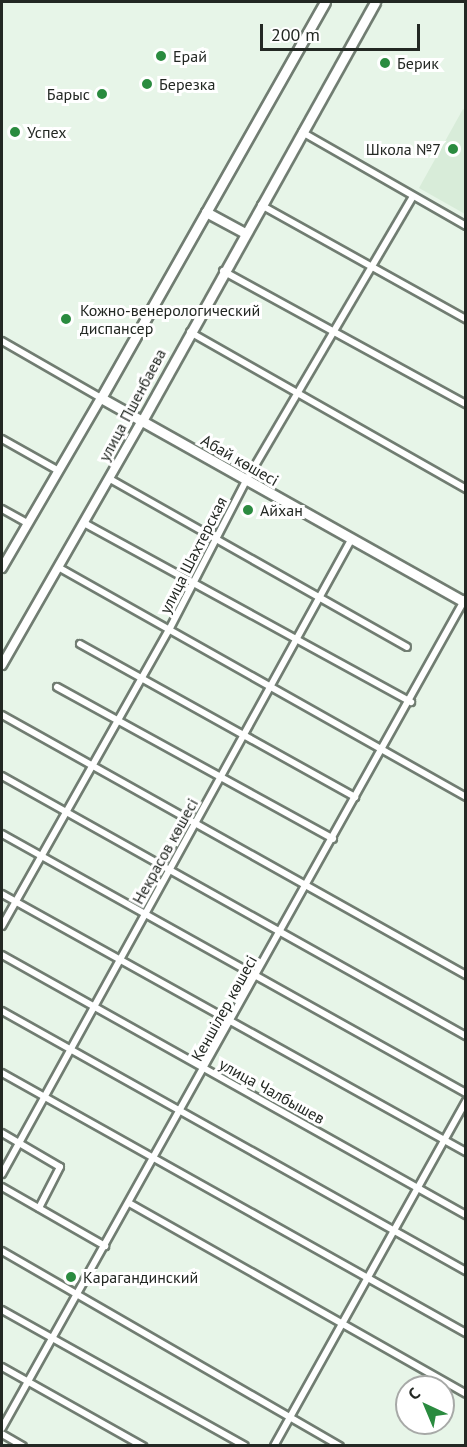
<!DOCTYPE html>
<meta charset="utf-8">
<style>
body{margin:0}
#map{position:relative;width:467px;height:1447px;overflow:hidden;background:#e7f5e8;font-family:"PT Sans",sans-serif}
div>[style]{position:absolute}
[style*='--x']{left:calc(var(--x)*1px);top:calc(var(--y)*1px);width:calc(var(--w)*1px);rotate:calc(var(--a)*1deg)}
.built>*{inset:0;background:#d8ecd9}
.roads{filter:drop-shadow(2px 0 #717d72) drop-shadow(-2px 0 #717d72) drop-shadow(0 2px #717d72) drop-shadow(0 -2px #717d72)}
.minor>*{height:6px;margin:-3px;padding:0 3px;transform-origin:3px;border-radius:3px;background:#fff}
.tertiary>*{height:8px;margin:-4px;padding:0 4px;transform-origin:4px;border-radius:4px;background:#fff}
.secondary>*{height:9px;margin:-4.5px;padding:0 4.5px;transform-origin:4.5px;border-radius:4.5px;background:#fff}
.dots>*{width:16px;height:16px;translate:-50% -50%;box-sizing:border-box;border:3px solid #fff;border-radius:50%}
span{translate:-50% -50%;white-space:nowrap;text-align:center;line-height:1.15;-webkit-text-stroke:6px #fff;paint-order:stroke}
.poi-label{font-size:16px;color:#232823}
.left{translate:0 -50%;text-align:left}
.right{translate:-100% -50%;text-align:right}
.street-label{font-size:16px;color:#232823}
.frame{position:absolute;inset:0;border:3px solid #232823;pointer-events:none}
.north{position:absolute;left:395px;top:1375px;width:60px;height:60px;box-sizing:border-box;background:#fff;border:2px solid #a7a9a7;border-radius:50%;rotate:316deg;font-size:16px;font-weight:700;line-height:24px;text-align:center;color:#232823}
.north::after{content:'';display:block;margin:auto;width:21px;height:27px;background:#2a8b3f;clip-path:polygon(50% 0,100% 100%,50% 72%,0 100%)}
.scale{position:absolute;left:260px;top:24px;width:160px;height:27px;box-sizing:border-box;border:3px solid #232823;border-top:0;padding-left:8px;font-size:18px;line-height:21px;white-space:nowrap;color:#232823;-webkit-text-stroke:4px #fff;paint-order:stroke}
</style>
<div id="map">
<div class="built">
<i style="clip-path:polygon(463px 109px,466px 111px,465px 214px,419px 188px)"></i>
</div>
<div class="roads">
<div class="minor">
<i style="--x:302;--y:132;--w:189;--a:29.8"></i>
<i style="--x:261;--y:205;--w:235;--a:29.1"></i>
<i style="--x:223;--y:271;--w:277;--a:28.7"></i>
<i style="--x:190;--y:332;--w:318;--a:29.6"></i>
<i style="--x:2;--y:341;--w:114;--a:29.9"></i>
<i style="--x:2;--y:439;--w:63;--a:29.4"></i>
<i style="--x:110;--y:479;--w:341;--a:29.5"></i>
<i style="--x:2;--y:509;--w:29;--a:29"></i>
<i style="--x:84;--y:523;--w:373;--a:28.7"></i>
<i style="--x:58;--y:567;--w:468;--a:29.4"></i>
<i style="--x:80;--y:644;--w:315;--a:29.1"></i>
<i style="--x:57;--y:687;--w:315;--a:28.8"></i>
<i style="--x:2;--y:715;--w:532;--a:29.26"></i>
<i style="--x:2;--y:776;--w:532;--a:29.26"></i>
<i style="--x:2;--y:834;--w:531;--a:29.17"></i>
<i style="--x:2;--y:894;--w:531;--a:29.08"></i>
<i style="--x:2;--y:926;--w:340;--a:-60.6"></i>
<i style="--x:169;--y:630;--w:168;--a:-62.7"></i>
<i style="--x:246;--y:481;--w:328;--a:-59.6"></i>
<i style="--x:2;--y:955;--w:532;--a:29.26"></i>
<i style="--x:2;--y:1011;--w:532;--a:29.26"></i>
<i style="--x:2;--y:1073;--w:532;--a:29.26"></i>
<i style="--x:2;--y:1133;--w:67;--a:30.4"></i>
<i style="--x:60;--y:1167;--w:46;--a:117.1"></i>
<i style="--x:2;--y:1174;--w:724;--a:-61.17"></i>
<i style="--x:2;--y:1187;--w:119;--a:29.8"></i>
<i style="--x:129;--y:1203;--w:387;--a:29.5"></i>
<i style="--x:2;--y:1251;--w:390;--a:30"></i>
<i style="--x:2;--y:1310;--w:278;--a:29.2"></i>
<i style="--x:2;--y:1367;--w:162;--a:29.3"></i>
<i style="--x:2;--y:1428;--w:950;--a:-60.82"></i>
<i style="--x:2;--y:1434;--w:24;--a:30"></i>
<i style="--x:274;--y:1446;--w:395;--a:-60.9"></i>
</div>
<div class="tertiary">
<i style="--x:2;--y:568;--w:197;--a:-59.8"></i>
<i style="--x:2;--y:665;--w:281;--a:-60.2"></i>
</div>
<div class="secondary">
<i style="--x:325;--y:2;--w:455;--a:119.5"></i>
<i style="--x:101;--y:398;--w:419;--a:29.3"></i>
<i style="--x:206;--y:212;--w:44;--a:28.3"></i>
<i style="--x:142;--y:421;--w:479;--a:-60.9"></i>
</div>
</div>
<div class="dots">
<i style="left:161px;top:56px;background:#2a8b3f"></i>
<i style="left:385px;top:63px;background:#2a8b3f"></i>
<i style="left:147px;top:84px;background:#2a8b3f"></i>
<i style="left:102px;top:94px;background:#2a8b3f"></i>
<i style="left:15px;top:132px;background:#2a8b3f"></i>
<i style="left:453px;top:149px;background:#2a8b3f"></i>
<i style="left:66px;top:319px;background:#2a8b3f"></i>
<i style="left:248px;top:510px;background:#2a8b3f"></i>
<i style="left:71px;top:1277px;background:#2a8b3f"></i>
</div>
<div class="poi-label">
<span class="left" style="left:173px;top:56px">Ерай</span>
<span class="left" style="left:397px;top:63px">Берик</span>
<span class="left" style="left:159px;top:84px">Березка</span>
<span class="right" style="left:90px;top:94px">Барыс</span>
<span class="left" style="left:27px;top:132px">Успех</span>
<span class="right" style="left:441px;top:149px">Школа №7</span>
<span class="left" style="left:80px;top:319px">Кожно-венерологический<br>диспансер</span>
<span class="left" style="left:260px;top:510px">Айхан</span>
<span class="left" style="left:83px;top:1277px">Карагандинский</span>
</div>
<div class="street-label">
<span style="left:132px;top:405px;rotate:-62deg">улица Пшенбаева</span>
<span style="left:240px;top:460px;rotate:30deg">Абай көшесі</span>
<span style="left:193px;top:555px;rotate:-63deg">улица Шахтерская</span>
<span style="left:165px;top:851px;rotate:-61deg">Некрасов көшесі</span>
<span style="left:224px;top:1008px;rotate:-61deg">Кеншілер көшесі</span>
<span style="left:272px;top:1091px;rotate:29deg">улица Чалбышев</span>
</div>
<div class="frame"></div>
<div class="north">С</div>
<div class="scale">200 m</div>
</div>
